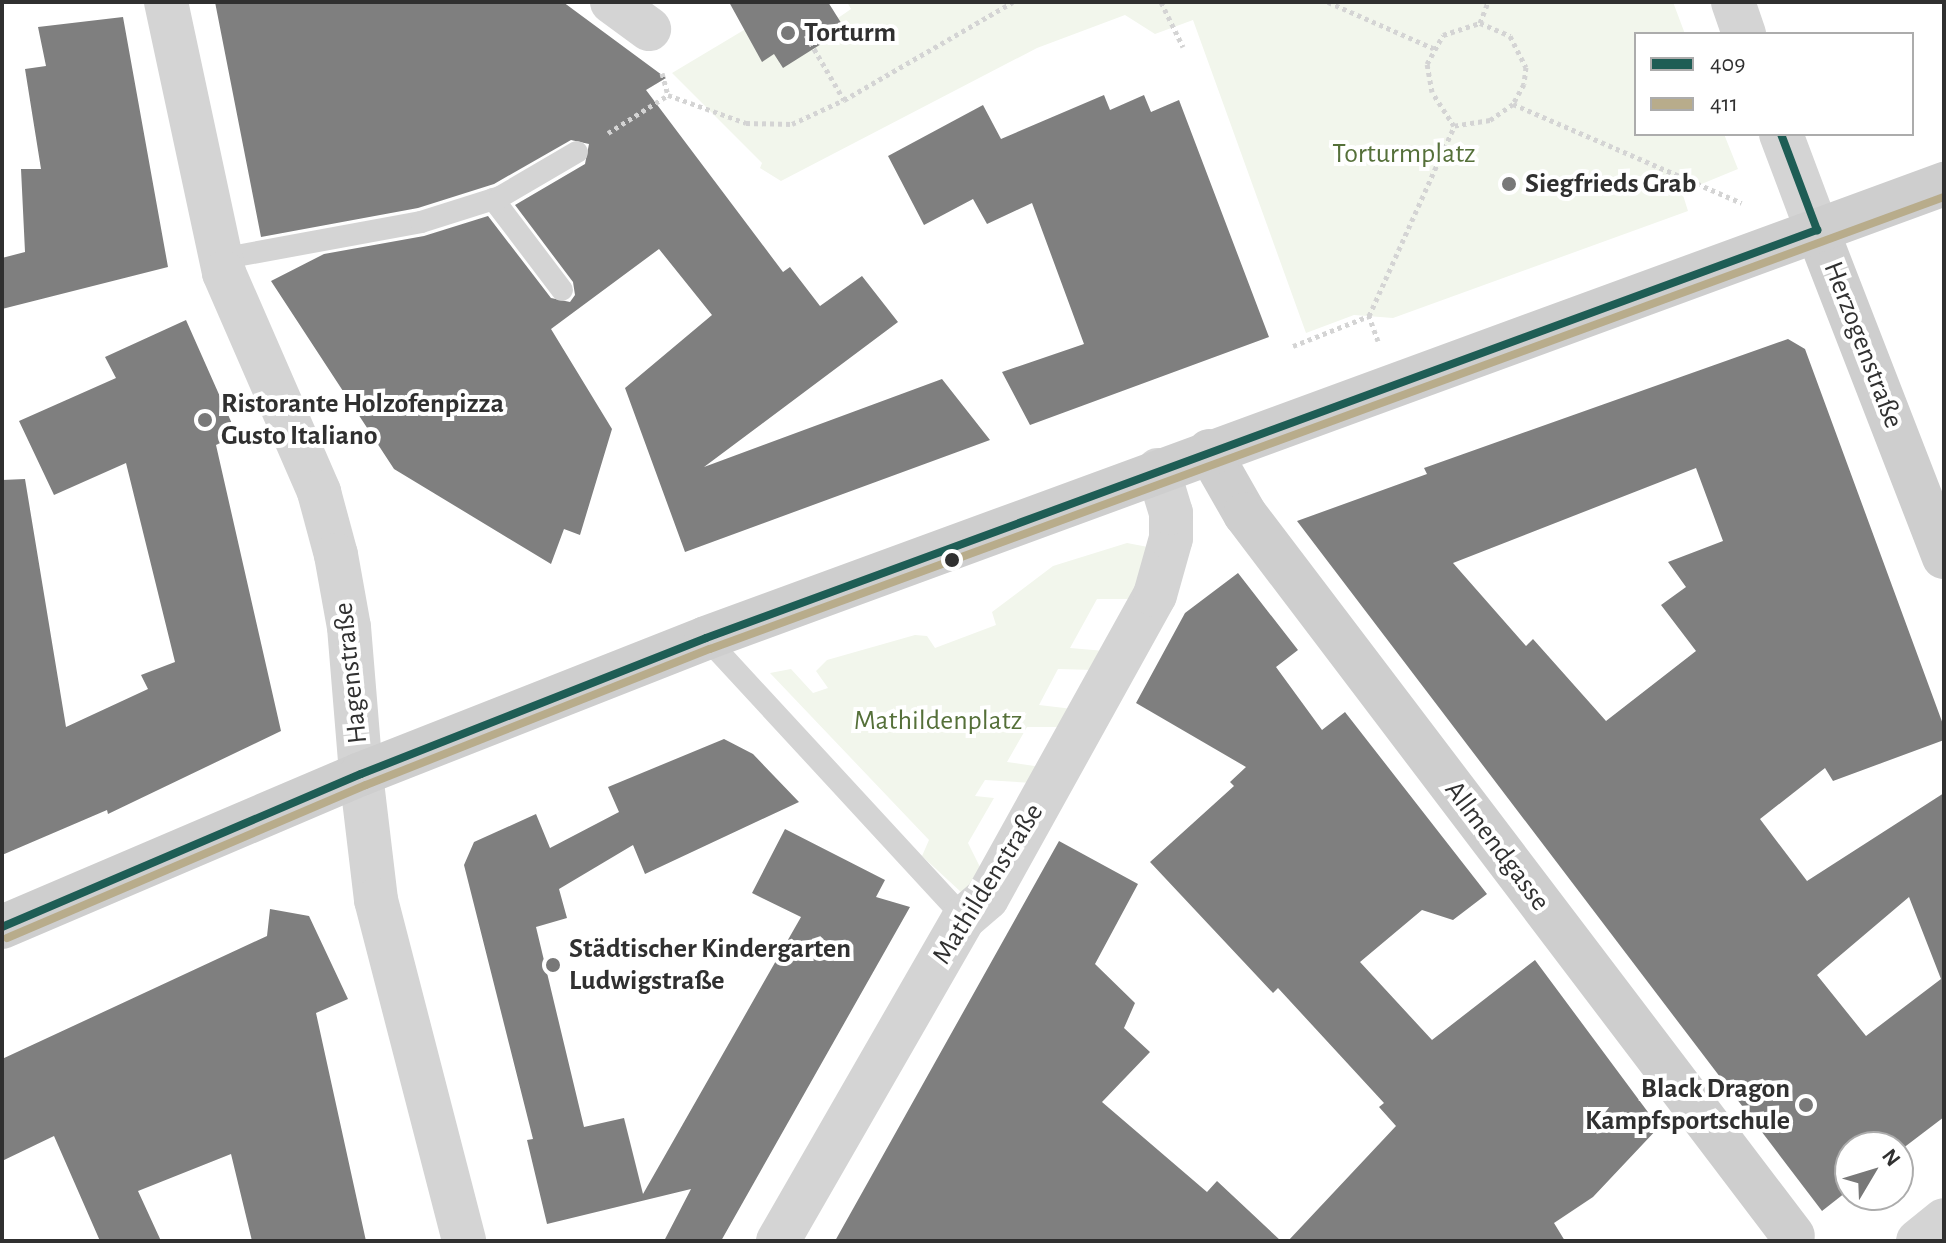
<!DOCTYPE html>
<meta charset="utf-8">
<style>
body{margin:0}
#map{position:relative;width:1946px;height:1243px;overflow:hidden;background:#fff;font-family:"Alegreya Sans",sans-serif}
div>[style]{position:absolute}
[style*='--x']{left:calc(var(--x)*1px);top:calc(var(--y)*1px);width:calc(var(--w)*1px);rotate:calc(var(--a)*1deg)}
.green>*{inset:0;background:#f2f6ec}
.building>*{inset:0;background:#7f7f7f}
.path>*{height:5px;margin-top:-2.5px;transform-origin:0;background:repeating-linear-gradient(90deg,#d4d4d4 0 4px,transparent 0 8px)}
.service>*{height:22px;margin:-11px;padding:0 11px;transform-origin:11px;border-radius:11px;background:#d4d4d4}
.minor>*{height:44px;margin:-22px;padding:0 22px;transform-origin:22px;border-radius:22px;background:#d4d4d4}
.tertiary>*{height:44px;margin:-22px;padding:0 22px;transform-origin:22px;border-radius:22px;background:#d4d4d4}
.secondary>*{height:44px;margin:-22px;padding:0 22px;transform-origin:22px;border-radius:22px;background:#cecece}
.bus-1>*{height:8px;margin:-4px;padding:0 4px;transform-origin:4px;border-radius:4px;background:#1e5d55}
.bus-2>*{height:8px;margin:-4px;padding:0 4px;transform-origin:4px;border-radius:4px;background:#b8ac8b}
.dots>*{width:22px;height:22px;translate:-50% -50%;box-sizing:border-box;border:4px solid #fff;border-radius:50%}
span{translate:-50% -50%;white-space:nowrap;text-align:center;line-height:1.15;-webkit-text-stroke:8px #fff;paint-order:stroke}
.poi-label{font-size:28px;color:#303030;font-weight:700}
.left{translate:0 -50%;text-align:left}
.right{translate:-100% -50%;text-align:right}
.park-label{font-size:28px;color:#557039}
.street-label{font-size:28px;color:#303030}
.frame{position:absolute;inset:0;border:4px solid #303030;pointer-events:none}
.legend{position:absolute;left:1634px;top:32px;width:280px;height:104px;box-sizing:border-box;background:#fff;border:2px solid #acacac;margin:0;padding:10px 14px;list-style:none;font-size:24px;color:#303030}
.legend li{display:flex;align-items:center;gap:16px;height:40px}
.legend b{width:40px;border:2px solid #acacac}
.north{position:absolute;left:1834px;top:1131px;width:80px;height:80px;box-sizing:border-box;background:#fff;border:2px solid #acacac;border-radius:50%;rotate:52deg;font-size:22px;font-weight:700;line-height:32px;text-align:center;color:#303030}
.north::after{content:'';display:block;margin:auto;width:28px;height:36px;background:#787878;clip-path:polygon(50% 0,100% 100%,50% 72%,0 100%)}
</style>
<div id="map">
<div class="green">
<i style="clip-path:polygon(847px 2px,1673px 2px,1685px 34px,1636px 34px,1636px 134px,1724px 134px,1738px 169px,1682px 192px,1688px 211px,1393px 318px,1354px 315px,1306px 333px,1193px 20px,1155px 34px,1125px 15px,1037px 48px,781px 181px,760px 168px,762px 163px,672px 73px,759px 21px,774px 54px,827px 22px,836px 36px,845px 30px,838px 18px,851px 9px)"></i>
<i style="clip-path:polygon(1127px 543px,1148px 547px,1134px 599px,1097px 599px,1070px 648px,1105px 651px,1095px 670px,1058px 669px,1039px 705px,1073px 709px,1063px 727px,1027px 727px,1007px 762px,1041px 767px,1033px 783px,985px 780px,975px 796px,994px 798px,968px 843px,983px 873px,962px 893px,922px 856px,929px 840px,770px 673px,791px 669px,813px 693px,828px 688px,816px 671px,827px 660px,915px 635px,927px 636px,935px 648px,996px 625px,992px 612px,1053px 566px)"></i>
</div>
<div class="building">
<i style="clip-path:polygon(215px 2px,563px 2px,666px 78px,646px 90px,783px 272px,790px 267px,820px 306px,862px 276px,898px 322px,704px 467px,942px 379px,990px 440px,685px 552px,625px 388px,712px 315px,659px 249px,551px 329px,612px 429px,580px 535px,564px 529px,551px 564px,394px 469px,271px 281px,324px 254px,424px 236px,488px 216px,551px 298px,570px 302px,575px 295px,573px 282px,515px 205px,585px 164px,589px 144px,571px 140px,494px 184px,418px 208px,261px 237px)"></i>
<i style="clip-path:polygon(729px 2px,828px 2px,845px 29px,783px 68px,774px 54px,762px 62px)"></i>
<i style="clip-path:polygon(123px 17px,168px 267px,2px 309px,2px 258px,25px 252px,21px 169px,41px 169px,25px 69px,46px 66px,38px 27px)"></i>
<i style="clip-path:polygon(1104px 95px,1110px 110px,1144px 95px,1151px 112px,1179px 100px,1269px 337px,1030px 425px,1002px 372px,1084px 344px,1032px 203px,987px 224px,973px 199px,924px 225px,888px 156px,983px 105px,1001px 139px)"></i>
<i style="clip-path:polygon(186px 320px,237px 435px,216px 445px,281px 731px,108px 814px,107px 810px,2px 855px,2px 480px,25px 479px,66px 727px,148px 689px,141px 675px,175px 662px,126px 463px,54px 495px,19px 421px,116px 378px,105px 357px)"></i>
<i style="clip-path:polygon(evenodd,1788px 339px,1805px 349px,1944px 727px,1944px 740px,1833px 781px,1825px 768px,1760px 819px,1807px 881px,1944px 793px,1944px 1117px,1898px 1152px,1898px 1147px,1850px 1147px,1850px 1189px,1822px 1211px,1297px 521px,1427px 474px,1424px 468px,1788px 339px,1696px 468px,1723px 541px,1668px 562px,1686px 587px,1661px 605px,1696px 651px,1606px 721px,1533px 639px,1526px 646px,1453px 563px,1696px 468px,1788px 339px,1909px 897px,1941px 979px,1866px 1036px,1817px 975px,1909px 897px)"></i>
<i style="clip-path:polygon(1238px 573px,1298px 650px,1276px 667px,1322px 730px,1345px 712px,1487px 894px,1453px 920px,1422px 910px,1360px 962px,1432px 1040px,1535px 960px,1659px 1127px,1593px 1197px,1554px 1223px,1565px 1241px,1288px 1241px,1396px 1126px,1379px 1107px,1384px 1103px,1278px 988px,1273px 993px,1150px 862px,1234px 786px,1230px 782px,1246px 767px,1136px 703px,1185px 613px)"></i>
<i style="clip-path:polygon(724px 739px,753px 754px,799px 802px,645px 874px,633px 845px,559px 889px,567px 918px,536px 927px,584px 1127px,624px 1118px,643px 1194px,801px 917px,752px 893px,785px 829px,885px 880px,876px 897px,910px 907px,721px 1241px,664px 1241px,691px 1189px,547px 1224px,527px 1140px,533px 1139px,464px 865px,474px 842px,536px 814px,550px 848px,619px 812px,608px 787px)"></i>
<i style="clip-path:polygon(1059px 841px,1138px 884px,1095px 964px,1135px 1003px,1124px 1028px,1150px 1052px,1102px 1102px,1207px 1192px,1217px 1181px,1281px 1241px,835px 1241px)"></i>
<i style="clip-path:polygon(270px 909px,309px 916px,348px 999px,316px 1013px,366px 1241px,252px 1241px,231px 1154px,138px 1191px,161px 1241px,100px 1241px,54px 1136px,2px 1161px,2px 1059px,267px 936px)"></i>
</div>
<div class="path">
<i style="--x:1161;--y:2;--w:50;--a:63.9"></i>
<i style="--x:1328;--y:2;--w:115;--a:23.7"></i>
<i style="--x:1480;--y:23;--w:33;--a:23"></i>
<i style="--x:1510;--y:36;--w:35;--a:63"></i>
<i style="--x:1526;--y:67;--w:17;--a:97"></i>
<i style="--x:1524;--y:84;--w:23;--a:119"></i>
<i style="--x:1513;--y:104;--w:28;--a:145"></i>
<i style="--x:1490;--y:120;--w:36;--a:171"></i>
<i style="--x:1454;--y:126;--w:40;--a:-122.9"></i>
<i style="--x:1432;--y:92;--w:28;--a:-100"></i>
<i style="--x:1427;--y:64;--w:33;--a:-61"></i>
<i style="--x:1443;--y:35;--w:39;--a:-18"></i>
<i style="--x:1480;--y:23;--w:22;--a:-69"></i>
<i style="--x:806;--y:35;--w:75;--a:59.7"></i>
<i style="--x:662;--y:73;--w:23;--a:75"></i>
<i style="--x:668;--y:95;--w:83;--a:19.7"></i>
<i style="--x:746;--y:123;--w:46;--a:1.2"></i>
<i style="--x:792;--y:124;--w:57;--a:-24.8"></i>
<i style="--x:844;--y:100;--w:195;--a:-30.1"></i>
<i style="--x:1513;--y:104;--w:249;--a:23.4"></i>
<i style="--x:608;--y:133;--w:71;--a:-32.3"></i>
<i style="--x:1378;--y:341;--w:27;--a:-110"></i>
<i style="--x:1369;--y:316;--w:207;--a:-65.8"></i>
<i style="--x:1293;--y:346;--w:82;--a:-21.5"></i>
</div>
<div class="service">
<i style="--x:493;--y:199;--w:114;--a:52.8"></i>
<i style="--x:220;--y:259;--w:204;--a:-10.4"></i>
<i style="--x:421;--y:222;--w:83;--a:-17.6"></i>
<i style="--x:500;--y:197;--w:89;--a:-30.3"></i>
<i style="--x:706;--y:638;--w:381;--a:47.3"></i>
</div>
<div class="minor">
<i style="--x:612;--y:2;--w:46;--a:36.1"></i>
<i style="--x:361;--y:774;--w:127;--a:83.2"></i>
<i style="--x:376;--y:900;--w:352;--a:75.5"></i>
<i style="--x:778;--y:1241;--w:373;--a:-60.1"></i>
<i style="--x:964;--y:918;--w:30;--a:-41"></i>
<i style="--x:987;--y:898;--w:346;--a:-61"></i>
<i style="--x:1155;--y:595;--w:59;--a:-74.3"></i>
<i style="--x:1171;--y:538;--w:25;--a:-90"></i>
<i style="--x:1171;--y:513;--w:45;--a:-106.8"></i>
<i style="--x:1918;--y:1241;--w:33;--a:-39"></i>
</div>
<div class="tertiary">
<i style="--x:166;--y:2;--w:277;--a:77.9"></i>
<i style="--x:224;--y:273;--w:239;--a:66.5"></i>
<i style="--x:319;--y:492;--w:65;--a:74.9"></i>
<i style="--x:336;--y:555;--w:73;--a:79.8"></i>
<i style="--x:349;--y:627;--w:147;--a:85.3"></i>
<i style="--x:1733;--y:2;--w:34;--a:71"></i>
<i style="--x:1781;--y:134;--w:103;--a:69.4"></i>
</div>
<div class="secondary">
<i style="--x:1817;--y:230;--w:351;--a:68.8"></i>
<i style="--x:1209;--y:451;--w:73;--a:60.3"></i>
<i style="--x:1245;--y:514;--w:906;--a:52.8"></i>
<i style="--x:2;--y:927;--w:390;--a:-23.1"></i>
<i style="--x:361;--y:774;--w:371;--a:-21.5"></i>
<i style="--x:706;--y:638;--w:1319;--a:-20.14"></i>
</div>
<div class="bus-1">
<i style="--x:1781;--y:134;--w:103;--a:69.4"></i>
<i style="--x:2;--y:927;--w:390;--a:-23.1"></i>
<i style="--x:361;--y:774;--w:371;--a:-21.5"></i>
<i style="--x:706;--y:638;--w:1184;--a:-20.17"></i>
</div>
<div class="bus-2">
<i style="--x:7;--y:938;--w:390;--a:-23.1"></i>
<i style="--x:366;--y:785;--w:370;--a:-21.6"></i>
<i style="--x:710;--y:649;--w:1314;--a:-20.12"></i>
</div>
<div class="dots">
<i style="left:788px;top:33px;background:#787878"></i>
<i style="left:1509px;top:184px;background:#787878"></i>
<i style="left:205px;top:420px;background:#787878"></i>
<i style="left:952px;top:560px;background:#303030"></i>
<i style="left:553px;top:965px;background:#787878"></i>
<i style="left:1806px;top:1105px;background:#787878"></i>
</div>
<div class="poi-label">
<span class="left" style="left:804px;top:33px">Torturm</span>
<span class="left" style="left:1525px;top:184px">Siegfrieds Grab</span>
<span class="left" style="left:221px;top:420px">Ristorante Holzofenpizza<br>Gusto Italiano</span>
<span class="left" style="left:569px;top:965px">Städtischer Kindergarten<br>Ludwigstraße</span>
<span class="right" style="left:1790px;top:1105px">Black Dragon<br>Kampfsportschule</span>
</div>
<div class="park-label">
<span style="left:1404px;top:154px">Torturmplatz</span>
<span style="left:938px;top:721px">Mathildenplatz</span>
</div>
<div class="street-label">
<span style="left:1863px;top:345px;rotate:69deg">Herzogenstraße</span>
<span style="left:351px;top:673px;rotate:-96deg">Hagenstraße</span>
<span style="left:1497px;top:846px;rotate:53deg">Allmendgasse</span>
<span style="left:988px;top:884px;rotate:-58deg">Mathildenstraße</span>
</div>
<div class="frame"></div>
<ul class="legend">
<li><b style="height:10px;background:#1e5d55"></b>409</li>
<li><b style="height:10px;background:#b8ac8b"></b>411</li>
</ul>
<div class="north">N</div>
</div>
